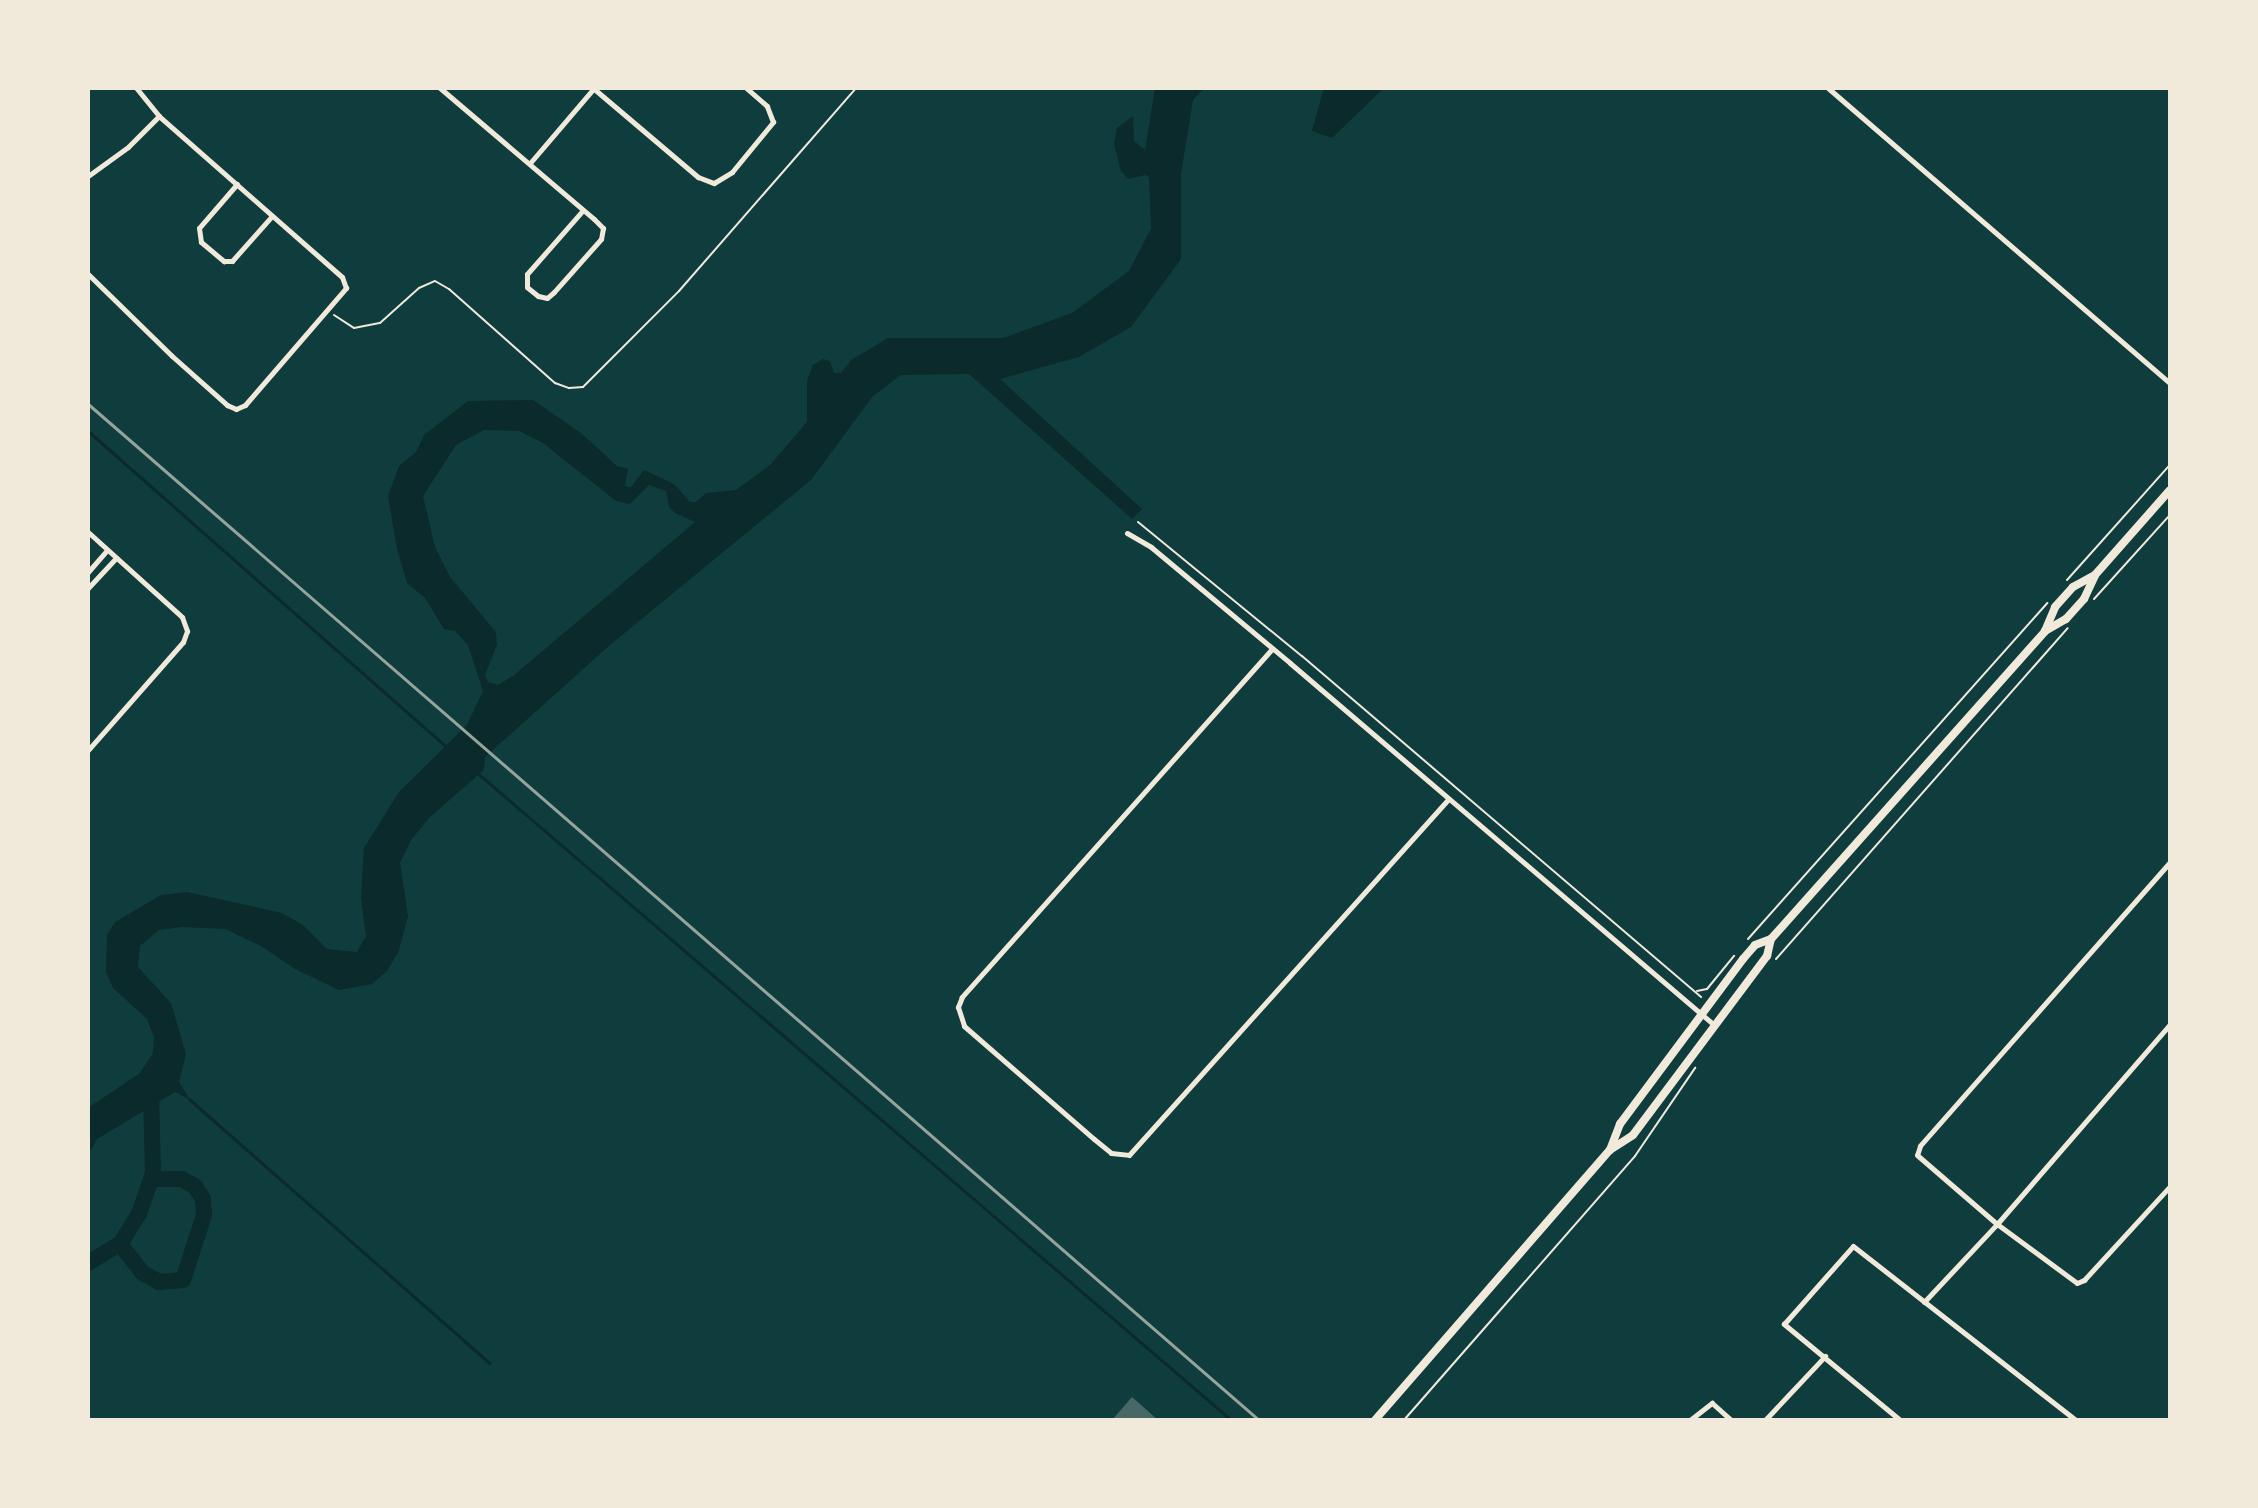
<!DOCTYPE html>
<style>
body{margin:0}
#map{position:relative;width:2258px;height:1508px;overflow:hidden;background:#0f3d3e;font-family:Overpass,sans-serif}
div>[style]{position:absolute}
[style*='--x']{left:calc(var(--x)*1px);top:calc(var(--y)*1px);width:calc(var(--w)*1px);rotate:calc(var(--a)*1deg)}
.water>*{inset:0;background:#0a2a2b}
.stream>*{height:3px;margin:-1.5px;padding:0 1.5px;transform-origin:1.5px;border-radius:1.5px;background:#0a2a2b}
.river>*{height:16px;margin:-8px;padding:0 8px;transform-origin:8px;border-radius:8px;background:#0a2a2b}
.building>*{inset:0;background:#486865}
.path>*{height:2px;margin:-1px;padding:0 1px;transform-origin:1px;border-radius:1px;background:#f1e9da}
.minor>*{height:5px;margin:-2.5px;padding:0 2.5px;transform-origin:2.5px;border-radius:2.5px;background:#f1e9da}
.secondary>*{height:8px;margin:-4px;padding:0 4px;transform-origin:4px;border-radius:4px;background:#f1e9da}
.rail>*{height:3px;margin:-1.5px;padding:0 1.5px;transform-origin:1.5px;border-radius:1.5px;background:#97a49c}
span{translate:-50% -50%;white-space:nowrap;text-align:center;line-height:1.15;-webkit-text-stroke:7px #f1e9da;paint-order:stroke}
.frame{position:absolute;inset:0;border:90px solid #f1e9da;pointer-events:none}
</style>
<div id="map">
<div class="water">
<i style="clip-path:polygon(evenodd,1155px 88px,1204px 88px,1193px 100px,1181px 174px,1181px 259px,1131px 327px,1079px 357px,1000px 379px,1142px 509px,1132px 519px,969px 374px,901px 375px,873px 396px,811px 480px,610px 645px,485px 757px,484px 770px,430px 817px,411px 840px,400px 863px,408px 916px,399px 950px,388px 970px,372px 984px,339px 990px,295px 969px,261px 946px,225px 929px,182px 927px,159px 930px,140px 946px,138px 967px,171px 1003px,186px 1054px,179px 1082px,190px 1100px,175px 1092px,97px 1139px,88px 1156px,88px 1108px,140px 1073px,153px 1053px,154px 1037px,147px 1019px,113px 988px,106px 972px,107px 935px,115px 922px,161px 895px,187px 892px,282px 913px,303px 925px,327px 949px,357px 952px,366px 936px,361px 898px,364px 848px,399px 792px,467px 725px,483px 691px,468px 645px,455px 631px,444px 629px,425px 598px,407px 583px,397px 549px,388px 496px,399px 466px,416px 452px,424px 435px,468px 401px,533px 400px,581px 433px,617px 466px,628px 469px,625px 486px,631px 487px,644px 470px,674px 484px,690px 502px,696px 502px,706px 493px,736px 490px,770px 465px,807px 422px,807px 381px,813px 365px,823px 359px,830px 361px,834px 373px,841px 373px,851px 360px,888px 338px,1003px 338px,1072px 313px,1129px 271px,1151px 229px,1149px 177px,1145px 175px,1128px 179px,1121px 171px,1114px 144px,1117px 128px,1133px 116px,1134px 141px,1145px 150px,1155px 88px,484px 430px,519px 431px,543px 443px,616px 501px,630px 504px,649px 485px,666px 491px,669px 507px,675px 513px,695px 522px,513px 676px,498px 685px,488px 682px,485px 675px,497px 645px,496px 632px,450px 577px,435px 547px,423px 496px,456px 445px,484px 430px)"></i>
<i style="clip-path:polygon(1324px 88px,1384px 88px,1332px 138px,1312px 131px)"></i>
</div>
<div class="stream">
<i style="--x:88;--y:431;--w:480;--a:41.4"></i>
<i style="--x:475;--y:771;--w:996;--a:40.64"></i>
<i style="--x:189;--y:1099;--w:400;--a:41.3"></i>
</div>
<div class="river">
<i style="--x:120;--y:1244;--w:37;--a:52"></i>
<i style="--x:143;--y:1273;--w:18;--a:29"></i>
<i style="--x:159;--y:1282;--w:24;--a:-5"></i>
<i style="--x:183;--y:1280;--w:68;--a:-72.1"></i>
<i style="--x:204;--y:1215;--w:16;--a:-94"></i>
<i style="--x:203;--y:1199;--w:15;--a:-122"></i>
<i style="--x:195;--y:1186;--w:16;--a:-153"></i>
<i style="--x:181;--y:1179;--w:30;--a:180"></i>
<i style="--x:88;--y:1263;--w:37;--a:-31"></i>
<i style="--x:120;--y:1244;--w:36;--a:-58"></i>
<i style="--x:139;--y:1214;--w:43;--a:-71.1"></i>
<i style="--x:153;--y:1173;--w:81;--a:-91.4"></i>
</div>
<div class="building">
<i style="clip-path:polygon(1132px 1397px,1158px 1420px,1112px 1420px)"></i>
</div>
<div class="path">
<i style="--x:334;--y:315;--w:24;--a:33"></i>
<i style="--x:354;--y:328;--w:26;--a:-11"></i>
<i style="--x:380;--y:323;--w:52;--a:-41.9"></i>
<i style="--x:419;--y:288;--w:17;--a:-24"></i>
<i style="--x:435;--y:281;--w:16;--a:30"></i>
<i style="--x:449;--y:289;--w:142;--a:41.6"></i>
<i style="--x:555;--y:383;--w:15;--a:20"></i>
<i style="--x:569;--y:388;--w:14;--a:-4"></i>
<i style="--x:583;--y:387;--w:136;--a:-45"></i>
<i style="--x:679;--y:291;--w:269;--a:-48.9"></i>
<i style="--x:1138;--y:522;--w:212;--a:39.3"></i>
<i style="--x:1302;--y:656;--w:525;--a:40.52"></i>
<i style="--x:2067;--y:580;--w:154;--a:-48.2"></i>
<i style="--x:2094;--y:599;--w:113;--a:-47.9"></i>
<i style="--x:1748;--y:939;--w:450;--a:-48.3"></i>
<i style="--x:1776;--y:959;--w:441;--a:-48.6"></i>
<i style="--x:1697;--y:991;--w:10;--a:-11"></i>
<i style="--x:1707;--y:989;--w:43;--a:-50.7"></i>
<i style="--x:1404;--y:1420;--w:351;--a:-48.8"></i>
<i style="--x:1635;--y:1156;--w:107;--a:-55.7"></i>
</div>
<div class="minor">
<i style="--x:440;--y:88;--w:202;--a:40.4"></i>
<i style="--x:594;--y:219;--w:13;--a:45"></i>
<i style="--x:603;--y:228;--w:11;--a:100"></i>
<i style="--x:601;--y:239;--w:71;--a:131.6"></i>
<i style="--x:554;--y:292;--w:9;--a:139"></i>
<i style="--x:547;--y:298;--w:9;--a:-167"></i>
<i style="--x:538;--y:296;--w:14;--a:-141"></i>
<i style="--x:527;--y:287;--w:13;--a:-90"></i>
<i style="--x:527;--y:274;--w:85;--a:-48.8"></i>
<i style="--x:593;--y:88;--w:138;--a:40.3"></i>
<i style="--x:698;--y:177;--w:17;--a:21"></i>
<i style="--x:714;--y:183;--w:21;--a:-31"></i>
<i style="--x:732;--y:172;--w:65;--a:-50.6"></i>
<i style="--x:773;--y:122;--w:17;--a:-111"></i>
<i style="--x:767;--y:106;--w:28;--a:-139"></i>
<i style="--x:1828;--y:88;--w:452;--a:40.8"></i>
<i style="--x:530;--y:163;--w:99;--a:-49.5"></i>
<i style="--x:88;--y:176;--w:49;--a:-35.9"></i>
<i style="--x:128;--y:147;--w:44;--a:-45"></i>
<i style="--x:237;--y:184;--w:58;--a:130.8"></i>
<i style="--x:199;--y:228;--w:14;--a:82"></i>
<i style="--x:201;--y:242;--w:30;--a:40"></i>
<i style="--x:224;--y:261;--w:8;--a:0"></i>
<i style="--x:232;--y:261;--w:60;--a:-48.4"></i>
<i style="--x:88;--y:274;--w:117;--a:44.3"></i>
<i style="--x:172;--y:356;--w:74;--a:41.7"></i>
<i style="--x:227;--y:405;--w:10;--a:24"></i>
<i style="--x:236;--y:409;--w:10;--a:-24"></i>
<i style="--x:245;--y:405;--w:155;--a:-49.2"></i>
<i style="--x:346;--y:288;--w:12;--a:-110"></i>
<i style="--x:342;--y:277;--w:244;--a:-138.7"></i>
<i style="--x:159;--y:116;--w:36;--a:-129"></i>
<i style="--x:88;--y:532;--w:127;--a:42.1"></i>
<i style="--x:182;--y:617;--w:15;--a:70"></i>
<i style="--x:187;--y:631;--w:12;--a:110"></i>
<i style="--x:183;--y:642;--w:144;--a:131.3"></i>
<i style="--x:1127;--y:533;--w:28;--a:30"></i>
<i style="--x:1151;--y:547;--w:181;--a:39.8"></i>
<i style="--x:1290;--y:663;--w:556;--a:40.48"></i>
<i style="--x:88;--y:572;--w:29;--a:-49"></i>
<i style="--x:88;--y:588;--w:41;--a:-47"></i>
<i style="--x:1271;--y:650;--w:465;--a:131.7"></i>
<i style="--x:962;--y:997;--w:11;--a:112"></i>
<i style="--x:958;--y:1007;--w:20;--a:72"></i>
<i style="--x:964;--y:1026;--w:172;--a:41"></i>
<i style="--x:1094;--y:1139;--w:22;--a:39"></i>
<i style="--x:1111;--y:1153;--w:18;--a:6"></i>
<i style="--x:1129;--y:1155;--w:477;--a:-48.1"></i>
<i style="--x:2170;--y:862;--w:378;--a:131.4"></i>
<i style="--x:1920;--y:1146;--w:9;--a:108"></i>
<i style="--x:1917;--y:1155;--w:106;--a:40.8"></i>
<i style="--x:1997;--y:1224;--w:99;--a:36.4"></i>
<i style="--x:2077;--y:1283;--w:8;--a:-23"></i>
<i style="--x:2084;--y:1280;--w:127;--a:-47.5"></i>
<i style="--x:1924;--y:1302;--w:107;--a:-46.9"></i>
<i style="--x:1997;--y:1224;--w:264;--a:-49.1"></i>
<i style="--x:1690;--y:1420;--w:28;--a:-38"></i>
<i style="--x:1712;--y:1403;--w:25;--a:42"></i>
<i style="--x:1765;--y:1420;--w:88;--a:-46.8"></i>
<i style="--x:1900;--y:1420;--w:151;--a:-140.4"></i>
<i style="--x:1784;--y:1324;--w:104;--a:-48.5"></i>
<i style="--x:1853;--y:1246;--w:283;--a:38"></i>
</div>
<div class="secondary">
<i style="--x:2045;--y:631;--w:24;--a:-30"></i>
<i style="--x:2066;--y:619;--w:27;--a:-48"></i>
<i style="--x:2084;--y:599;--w:26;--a:-65"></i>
<i style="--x:2095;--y:575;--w:113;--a:-48.6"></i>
<i style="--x:1610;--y:1150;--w:28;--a:-69"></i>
<i style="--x:1620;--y:1124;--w:206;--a:-53.3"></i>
<i style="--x:1743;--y:959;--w:18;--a:-49"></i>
<i style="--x:1755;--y:945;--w:17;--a:-21"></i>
<i style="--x:1771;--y:939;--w:412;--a:-48.3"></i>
<i style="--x:2045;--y:631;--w:26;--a:-67"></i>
<i style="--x:2055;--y:607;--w:27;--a:-48"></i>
<i style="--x:2073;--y:587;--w:25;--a:-29"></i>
<i style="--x:1375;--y:1420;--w:358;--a:-49"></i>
<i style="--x:1610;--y:1150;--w:27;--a:-33"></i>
<i style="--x:1633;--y:1135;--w:224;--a:-53.2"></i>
<i style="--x:1767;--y:956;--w:17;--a:-77"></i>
</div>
<div class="rail">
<i style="--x:88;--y:404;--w:1550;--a:40.95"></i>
</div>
<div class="frame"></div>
</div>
